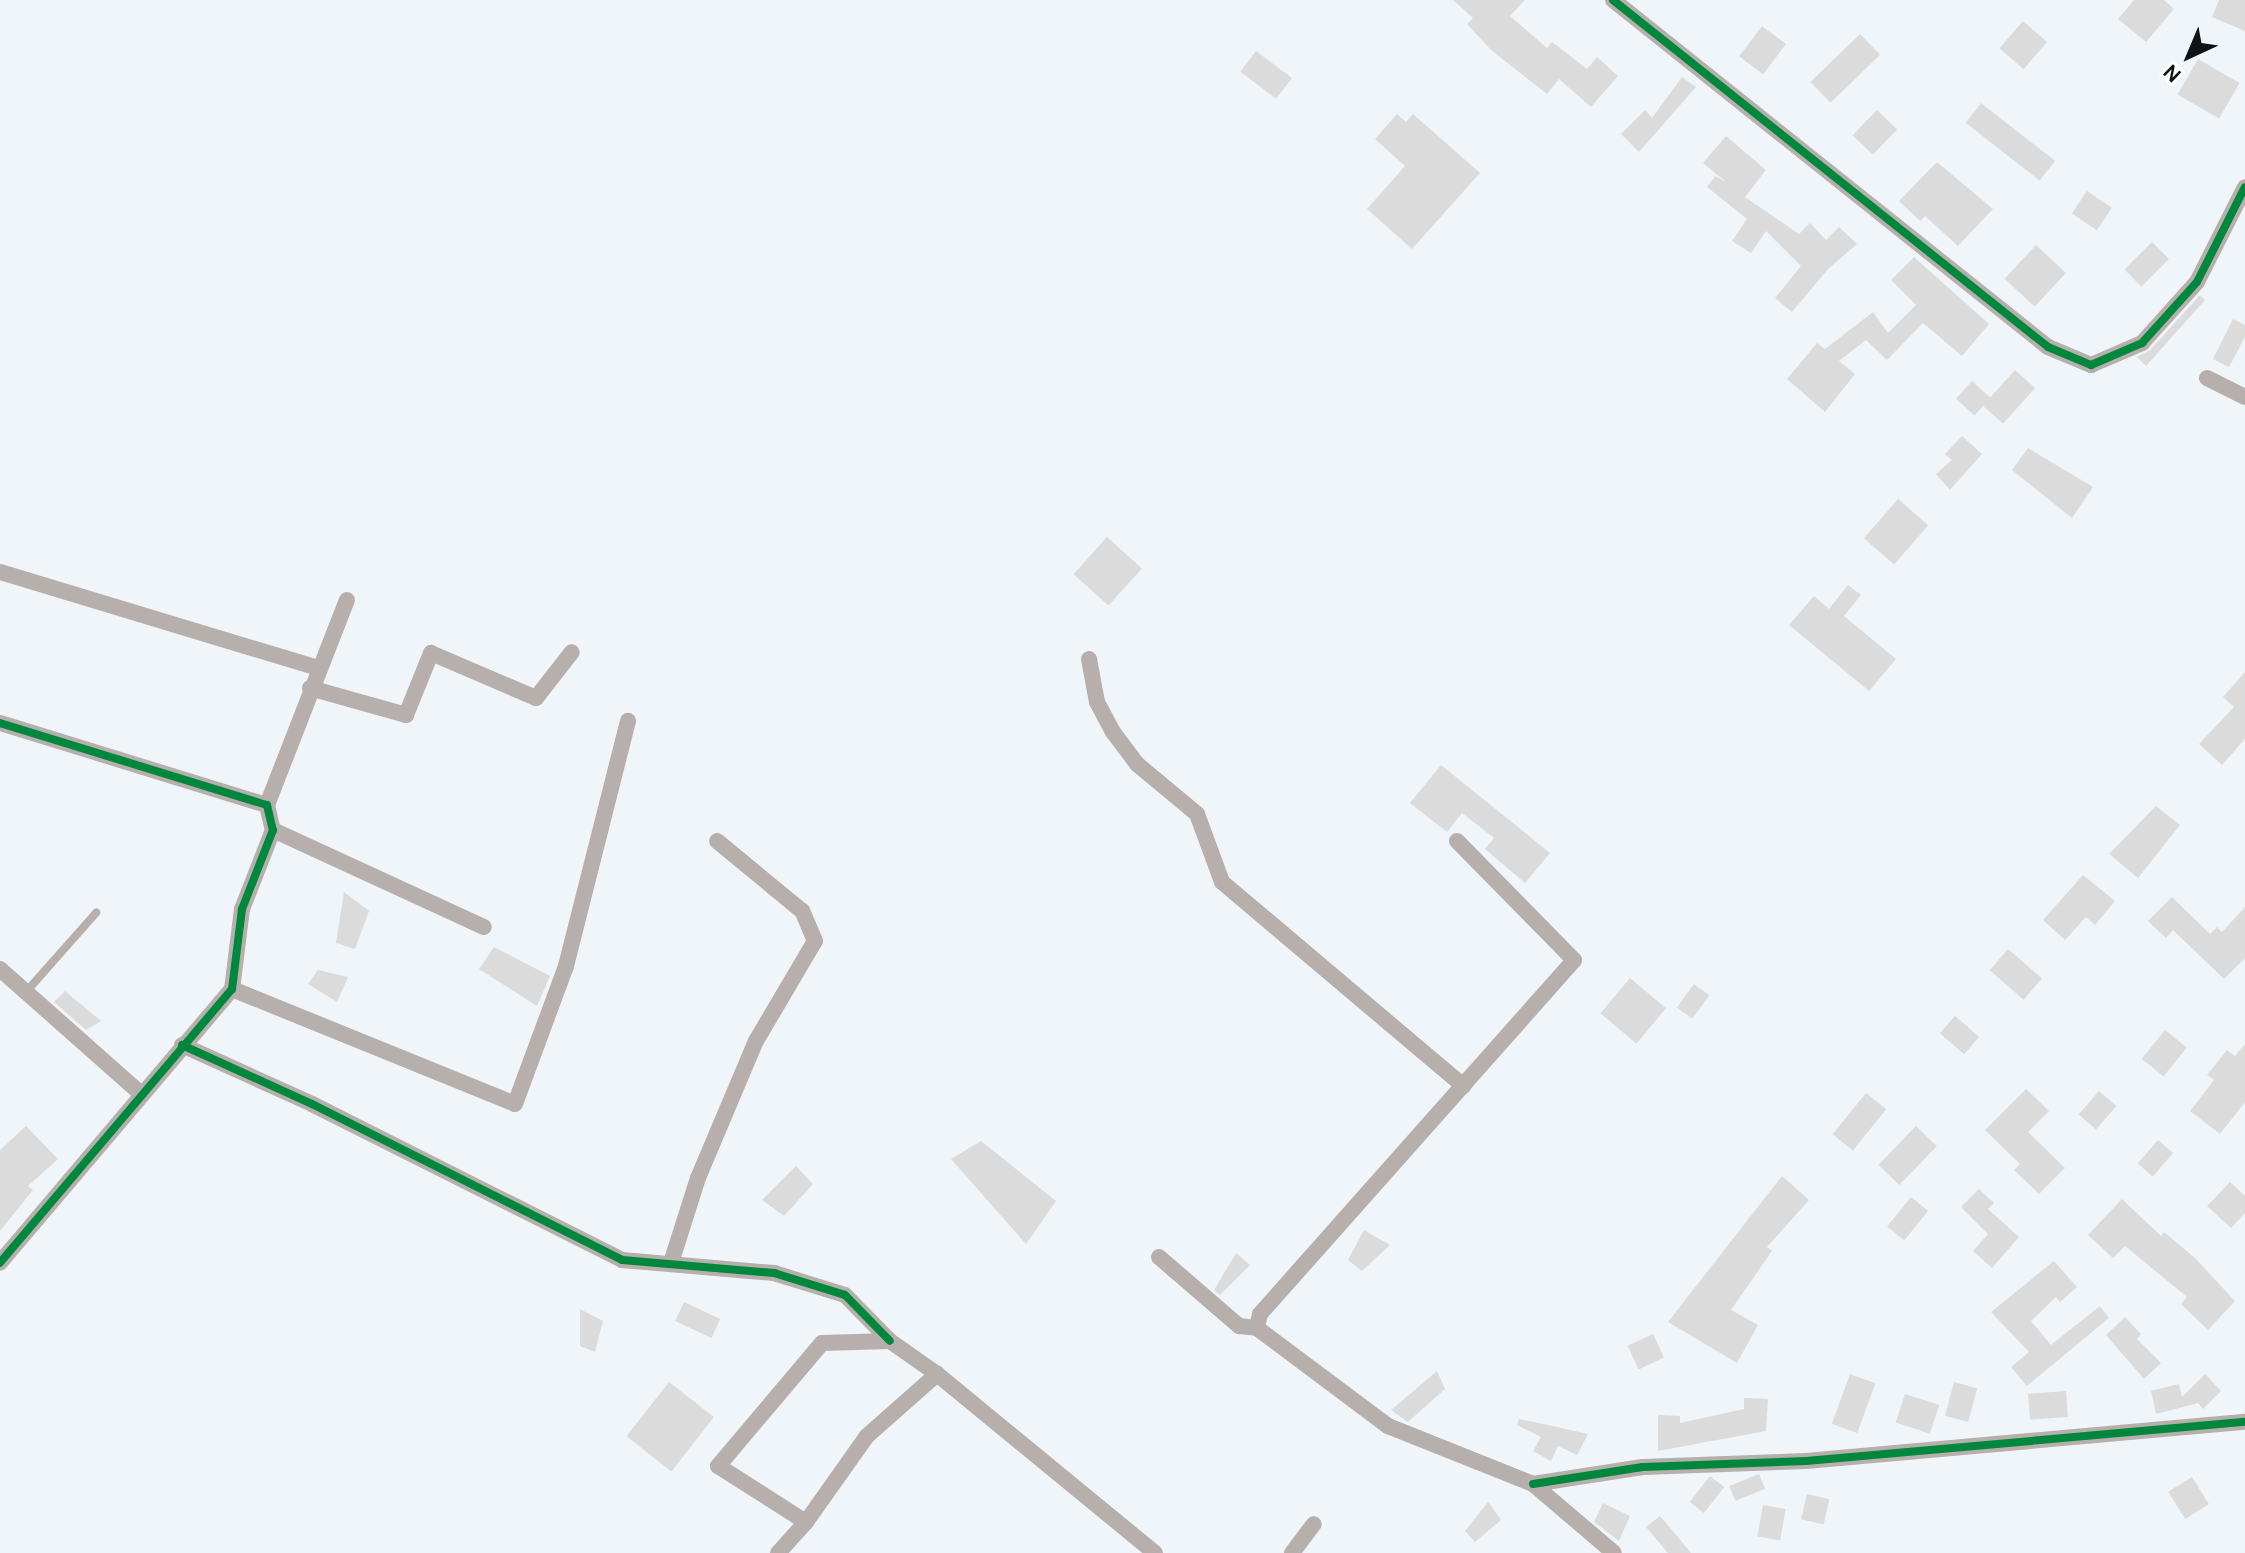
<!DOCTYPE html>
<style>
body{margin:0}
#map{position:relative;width:2245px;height:1553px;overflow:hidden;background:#f0f5f9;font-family:Karla,sans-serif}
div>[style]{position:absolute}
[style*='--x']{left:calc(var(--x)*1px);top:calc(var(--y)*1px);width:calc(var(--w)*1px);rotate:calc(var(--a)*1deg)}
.building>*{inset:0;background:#dbdbdc;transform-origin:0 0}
.service>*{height:8px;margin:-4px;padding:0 4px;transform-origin:4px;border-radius:4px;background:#b6afac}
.minor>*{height:16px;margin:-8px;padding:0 8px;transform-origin:8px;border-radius:8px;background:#b6afac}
.cycleway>*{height:8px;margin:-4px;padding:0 4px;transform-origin:4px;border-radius:4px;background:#00873e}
span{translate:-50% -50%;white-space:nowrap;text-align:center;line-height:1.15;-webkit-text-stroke:6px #fff;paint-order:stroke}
.north{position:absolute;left:2149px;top:16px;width:80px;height:80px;-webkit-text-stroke:6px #fff;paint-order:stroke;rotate:224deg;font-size:22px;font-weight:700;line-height:32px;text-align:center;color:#101316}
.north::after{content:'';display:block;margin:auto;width:28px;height:36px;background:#101316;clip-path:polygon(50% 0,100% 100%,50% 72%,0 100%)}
</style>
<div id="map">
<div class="building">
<i style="clip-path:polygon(1453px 0,1525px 0,1510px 16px,1547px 48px,1552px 42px,1587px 69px,1597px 57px,1618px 76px,1591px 107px,1559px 79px,1547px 94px,1491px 50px,1467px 24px,1473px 18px)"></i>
<i style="clip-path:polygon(2134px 0,2164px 0,2174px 9px,2146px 42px,2118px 19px)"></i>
<i style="clip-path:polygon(2219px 0,2245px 0,2245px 31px,2212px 17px)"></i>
<i style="left:2023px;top:21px;width:32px;height:36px;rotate:41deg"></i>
<i style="left:1762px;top:26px;width:30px;height:38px;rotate:37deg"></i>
<i style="left:1860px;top:34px;width:29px;height:69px;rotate:46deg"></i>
<i style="left:1256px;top:51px;width:45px;height:26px;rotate:37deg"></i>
<i style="left:2198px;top:59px;width:48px;height:41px;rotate:30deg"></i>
<i style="clip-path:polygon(1682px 77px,1696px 87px,1639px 152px,1621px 134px,1645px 110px,1652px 118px)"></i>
<i style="left:1981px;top:103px;width:94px;height:25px;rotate:38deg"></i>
<i style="left:1877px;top:110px;width:28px;height:35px;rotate:44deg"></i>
<i style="clip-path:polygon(1397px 114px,1406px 122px,1413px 114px,1480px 173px,1412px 249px,1367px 209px,1405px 166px,1375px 139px)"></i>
<i style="clip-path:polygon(1726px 136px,1766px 170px,1745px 197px,1799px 234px,1810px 223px,1826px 240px,1839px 227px,1857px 244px,1828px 269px,1792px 312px,1775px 298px,1801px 266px,1766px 231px,1751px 253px,1732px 241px,1747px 219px,1707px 187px,1715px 176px,1726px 182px,1703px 163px)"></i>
<i style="clip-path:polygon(1937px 162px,1993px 209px,1958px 246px,1925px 216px,1920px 221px,1899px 201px)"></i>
<i style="left:2087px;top:191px;width:30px;height:27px;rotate:34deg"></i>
<i style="left:2152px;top:242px;width:24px;height:39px;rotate:45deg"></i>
<i style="left:2036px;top:245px;width:41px;height:46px;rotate:43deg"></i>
<i style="clip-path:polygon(1914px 257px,1989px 324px,1962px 356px,1923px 323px,1887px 360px,1866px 340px,1839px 361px,1855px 374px,1825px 412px,1787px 379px,1817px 343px,1825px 349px,1873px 312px,1888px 333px,1916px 305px,1891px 280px)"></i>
<i style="clip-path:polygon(2200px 295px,2205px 300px,2146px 366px,2137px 357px,2150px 350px)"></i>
<i style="clip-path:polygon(2233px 319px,2245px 325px,2245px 337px,2229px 367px,2213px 359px)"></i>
<i style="left:2015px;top:370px;width:27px;height:48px;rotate:42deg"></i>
<i style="left:1972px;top:381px;width:25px;height:24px;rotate:42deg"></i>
<i style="clip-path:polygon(1962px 436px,1982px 454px,1950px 490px,1936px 474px,1952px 460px,1945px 454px)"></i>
<i style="clip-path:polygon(2028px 448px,2093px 487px,2072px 518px,2012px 470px)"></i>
<i style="left:1898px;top:499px;width:40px;height:52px;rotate:41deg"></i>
<i style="left:1107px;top:537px;width:47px;height:50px;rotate:42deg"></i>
<i style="clip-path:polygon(1848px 585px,1861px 595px,1844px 616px,1896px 659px,1869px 691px,1789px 625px,1814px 596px,1829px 609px)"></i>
<i style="clip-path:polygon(2245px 672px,2245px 739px,2222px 765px,2199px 744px,2234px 707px,2223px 697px)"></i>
<i style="clip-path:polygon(1441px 765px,1550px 853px,1525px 883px,1485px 849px,1494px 838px,1462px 813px,1447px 832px,1410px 803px)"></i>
<i style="clip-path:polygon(2156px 806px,2180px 825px,2138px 878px,2109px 854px)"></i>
<i style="clip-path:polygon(2083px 875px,2115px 901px,2095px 925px,2086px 917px,2065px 940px,2043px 920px)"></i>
<i style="clip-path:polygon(344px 892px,369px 911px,355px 949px,336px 943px)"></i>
<i style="clip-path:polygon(2172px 897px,2210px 934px,2217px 927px,2222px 932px,2245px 907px,2245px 958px,2224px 979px,2173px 930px,2166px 938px,2148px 921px)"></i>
<i style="clip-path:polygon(494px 947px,550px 976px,537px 1006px,479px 969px)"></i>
<i style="left:2008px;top:949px;width:45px;height:28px;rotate:41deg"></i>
<i style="clip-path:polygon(318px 970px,348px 977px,337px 1002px,308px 984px)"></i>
<i style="left:1630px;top:978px;width:47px;height:46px;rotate:40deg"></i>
<i style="left:1694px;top:984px;width:19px;height:29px;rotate:36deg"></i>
<i style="clip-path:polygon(65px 991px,101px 1021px,86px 1030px,54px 1002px)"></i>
<i style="left:1955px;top:1016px;width:32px;height:23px;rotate:41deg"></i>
<i style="left:2165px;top:1030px;width:28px;height:37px;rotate:39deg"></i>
<i style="clip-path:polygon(2245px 1044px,2245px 1102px,2220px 1134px,2190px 1111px,2214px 1080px,2207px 1075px,2227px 1050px,2235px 1056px)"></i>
<i style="clip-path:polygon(2026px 1089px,2049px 1111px,2028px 1132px,2065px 1168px,2039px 1194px,2014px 1170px,2020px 1164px,1985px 1130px)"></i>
<i style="left:2099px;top:1091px;width:23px;height:31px;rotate:41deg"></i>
<i style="left:1866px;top:1093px;width:26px;height:53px;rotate:39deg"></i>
<i style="clip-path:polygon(26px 1126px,58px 1159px,28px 1186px,33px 1190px,0 1231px,0 1150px)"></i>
<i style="left:1916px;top:1126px;width:29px;height:54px;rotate:44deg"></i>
<i style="left:2158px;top:1140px;width:20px;height:31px;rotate:41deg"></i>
<i style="clip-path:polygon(981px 1141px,1056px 1201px,1026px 1244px,951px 1159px)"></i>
<i style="clip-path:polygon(796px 1166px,813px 1184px,784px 1216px,762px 1200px)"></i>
<i style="clip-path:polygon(1782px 1176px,1809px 1200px,1767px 1247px,1772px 1251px,1731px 1310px,1758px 1325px,1737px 1363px,1668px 1322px)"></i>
<i style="clip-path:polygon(2230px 1182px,2245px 1196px,2245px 1213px,2231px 1228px,2207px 1206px)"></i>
<i style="clip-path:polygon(1979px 1189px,1994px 1203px,1988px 1209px,2019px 1237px,1992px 1268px,1973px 1251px,1988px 1234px,1961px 1207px)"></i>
<i style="left:1911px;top:1197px;width:22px;height:38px;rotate:39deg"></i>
<i style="clip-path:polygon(2122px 1199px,2161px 1236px,2164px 1232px,2195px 1258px,2235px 1301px,2208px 1330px,2181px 1304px,2187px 1297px,2125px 1246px,2113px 1258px,2088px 1235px)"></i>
<i style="clip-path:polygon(1364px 1230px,1390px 1245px,1362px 1271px,1348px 1260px)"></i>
<i style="clip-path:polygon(1236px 1253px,1250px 1265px,1220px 1295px,1214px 1290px)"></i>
<i style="clip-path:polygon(2054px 1261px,2077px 1287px,2060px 1302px,2056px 1297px,2031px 1321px,2051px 1345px,2100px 1306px,2109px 1318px,2027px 1386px,2011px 1367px,2029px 1352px,1991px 1312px)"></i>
<i style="left:684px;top:1302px;width:40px;height:21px;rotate:25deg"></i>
<i style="clip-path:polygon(580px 1309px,603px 1321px,595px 1352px,580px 1346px)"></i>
<i style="clip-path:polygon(2125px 1317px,2141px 1334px,2137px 1339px,2161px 1363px,2144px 1379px,2106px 1335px)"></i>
<i style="left:1653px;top:1334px;width:26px;height:28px;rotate:65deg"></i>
<i style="clip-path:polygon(1437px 1371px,1445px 1389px,1408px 1422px,1391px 1410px)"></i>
<i style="left:1850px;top:1374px;width:27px;height:53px;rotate:20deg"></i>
<i style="clip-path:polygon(2205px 1374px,2221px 1391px,2203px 1409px,2198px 1403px,2156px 1414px,2151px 1391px,2179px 1384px,2182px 1397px)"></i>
<i style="left:669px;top:1382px;width:57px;height:69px;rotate:38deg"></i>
<i style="left:1954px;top:1382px;width:24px;height:35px;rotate:15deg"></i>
<i style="left:2066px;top:1391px;width:26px;height:38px;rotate:86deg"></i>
<i style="left:1905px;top:1394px;width:36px;height:30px;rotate:18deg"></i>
<i style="clip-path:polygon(1744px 1398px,1768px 1399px,1766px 1431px,1658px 1451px,1658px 1415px,1680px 1416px,1680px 1423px,1744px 1409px)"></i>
<i style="clip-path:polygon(1519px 1419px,1548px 1425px,1588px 1434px,1577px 1455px,1558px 1446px,1551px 1461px,1533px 1451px,1541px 1437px,1517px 1425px)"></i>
<i style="left:1759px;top:1474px;width:16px;height:32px;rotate:68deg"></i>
<i style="left:1710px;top:1476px;width:18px;height:33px;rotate:38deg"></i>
<i style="left:2192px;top:1477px;width:32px;height:28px;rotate:58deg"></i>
<i style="left:1807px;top:1494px;width:23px;height:26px;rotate:13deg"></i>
<i style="clip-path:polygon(1488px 1502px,1501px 1520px,1475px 1542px,1465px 1531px)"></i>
<i style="clip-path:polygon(1603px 1503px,1630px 1516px,1619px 1541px,1594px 1522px)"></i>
<i style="left:1763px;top:1505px;width:23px;height:32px;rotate:10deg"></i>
<i style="clip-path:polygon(1660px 1516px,1672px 1530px,1691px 1553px,1668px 1553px,1646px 1527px)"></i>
</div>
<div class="service">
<i style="--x:26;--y:992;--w:106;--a:-48.5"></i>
</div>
<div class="minor">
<i style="--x:1613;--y:0;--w:556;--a:38.58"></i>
<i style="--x:2048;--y:347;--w:47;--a:22.7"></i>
<i style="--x:2091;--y:365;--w:56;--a:-23.3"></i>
<i style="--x:2142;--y:343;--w:82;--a:-48"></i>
<i style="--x:2197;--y:282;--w:106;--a:-63.2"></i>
<i style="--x:2207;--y:378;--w:42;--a:26.6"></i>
<i style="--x:0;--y:572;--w:332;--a:16.8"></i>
<i style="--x:1089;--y:659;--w:44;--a:79.5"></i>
<i style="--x:1097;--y:702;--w:34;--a:62"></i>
<i style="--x:1113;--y:732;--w:40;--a:53"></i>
<i style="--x:1137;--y:764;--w:78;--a:39.8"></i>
<i style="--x:1197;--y:814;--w:72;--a:69.8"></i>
<i style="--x:1222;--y:882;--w:316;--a:40.2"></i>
<i style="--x:310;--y:688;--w:100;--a:15.7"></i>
<i style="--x:406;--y:715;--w:67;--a:-68"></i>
<i style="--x:431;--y:653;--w:114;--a:23.2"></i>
<i style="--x:536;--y:698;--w:58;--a:-52"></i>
<i style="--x:0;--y:723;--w:279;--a:17.1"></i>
<i style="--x:267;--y:805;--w:26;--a:77"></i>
<i style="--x:273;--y:830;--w:85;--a:111.4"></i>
<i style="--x:242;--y:909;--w:81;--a:97.1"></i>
<i style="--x:232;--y:989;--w:359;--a:130.3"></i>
<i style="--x:267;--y:805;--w:220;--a:-68.7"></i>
<i style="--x:273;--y:830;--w:232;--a:24.7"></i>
<i style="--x:0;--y:969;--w:187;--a:41.5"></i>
<i style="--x:232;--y:989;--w:305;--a:22.1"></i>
<i style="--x:515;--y:1104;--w:147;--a:-69.7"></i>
<i style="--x:566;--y:966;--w:253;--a:-75.8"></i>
<i style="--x:182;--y:1045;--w:143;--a:24.4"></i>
<i style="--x:312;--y:1104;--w:347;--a:26.7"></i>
<i style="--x:622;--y:1260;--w:153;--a:4.9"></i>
<i style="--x:774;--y:1273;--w:74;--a:17.2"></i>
<i style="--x:845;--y:1295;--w:64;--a:45.6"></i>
<i style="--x:1159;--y:1257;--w:106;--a:40.8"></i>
<i style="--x:1239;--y:1326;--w:18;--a:6"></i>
<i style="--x:1257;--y:1328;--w:164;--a:36.8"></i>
<i style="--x:1388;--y:1426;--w:156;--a:21.8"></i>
<i style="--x:1533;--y:1484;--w:106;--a:40.4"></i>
<i style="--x:671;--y:1263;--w:89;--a:-72.4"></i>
<i style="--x:698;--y:1178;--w:149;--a:-67.1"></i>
<i style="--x:756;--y:1041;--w:116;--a:-59.5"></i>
<i style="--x:815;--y:941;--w:33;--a:-113"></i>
<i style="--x:802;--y:911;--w:110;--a:-140.5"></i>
<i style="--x:1257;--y:1328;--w:14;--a:-78"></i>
<i style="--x:1260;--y:1314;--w:473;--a:-48.4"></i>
<i style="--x:1574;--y:960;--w:167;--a:-134.5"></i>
<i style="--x:937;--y:1374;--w:282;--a:39.4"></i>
<i style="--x:1533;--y:1484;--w:111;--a:-8.8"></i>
<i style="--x:1643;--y:1467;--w:163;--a:-2.1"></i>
<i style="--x:1806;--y:1461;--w:441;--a:-5.1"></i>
<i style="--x:778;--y:1553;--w:42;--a:-47.9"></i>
<i style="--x:806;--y:1522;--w:105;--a:-54.7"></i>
<i style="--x:867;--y:1436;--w:94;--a:-41.5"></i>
<i style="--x:937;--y:1374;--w:57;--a:-144.9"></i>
<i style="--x:890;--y:1341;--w:68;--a:178.3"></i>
<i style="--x:822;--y:1343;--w:161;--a:130.2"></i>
<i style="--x:718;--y:1466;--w:104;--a:32.5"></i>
<i style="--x:1292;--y:1553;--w:36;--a:-53"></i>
</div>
<div class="cycleway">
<i style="--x:1613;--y:0;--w:556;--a:38.58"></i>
<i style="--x:2048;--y:347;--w:47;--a:22.7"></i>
<i style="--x:2091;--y:365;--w:56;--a:-23.3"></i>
<i style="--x:2142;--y:343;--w:82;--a:-48"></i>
<i style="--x:2197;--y:282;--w:106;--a:-63.2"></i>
<i style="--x:0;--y:723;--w:279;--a:17.1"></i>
<i style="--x:267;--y:805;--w:26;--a:77"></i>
<i style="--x:273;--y:830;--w:85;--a:111.4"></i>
<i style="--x:242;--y:909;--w:81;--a:97.1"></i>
<i style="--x:232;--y:989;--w:359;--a:130.3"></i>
<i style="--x:182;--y:1045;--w:143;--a:24.4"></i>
<i style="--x:312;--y:1104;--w:347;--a:26.7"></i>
<i style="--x:622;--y:1260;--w:153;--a:4.9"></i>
<i style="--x:774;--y:1273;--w:74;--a:17.2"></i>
<i style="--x:845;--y:1295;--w:64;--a:45.6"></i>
<i style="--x:1533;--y:1484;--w:111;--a:-8.8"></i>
<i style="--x:1643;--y:1467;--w:163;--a:-2.1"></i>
<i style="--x:1806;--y:1461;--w:441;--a:-5.1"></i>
</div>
<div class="north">N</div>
</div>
